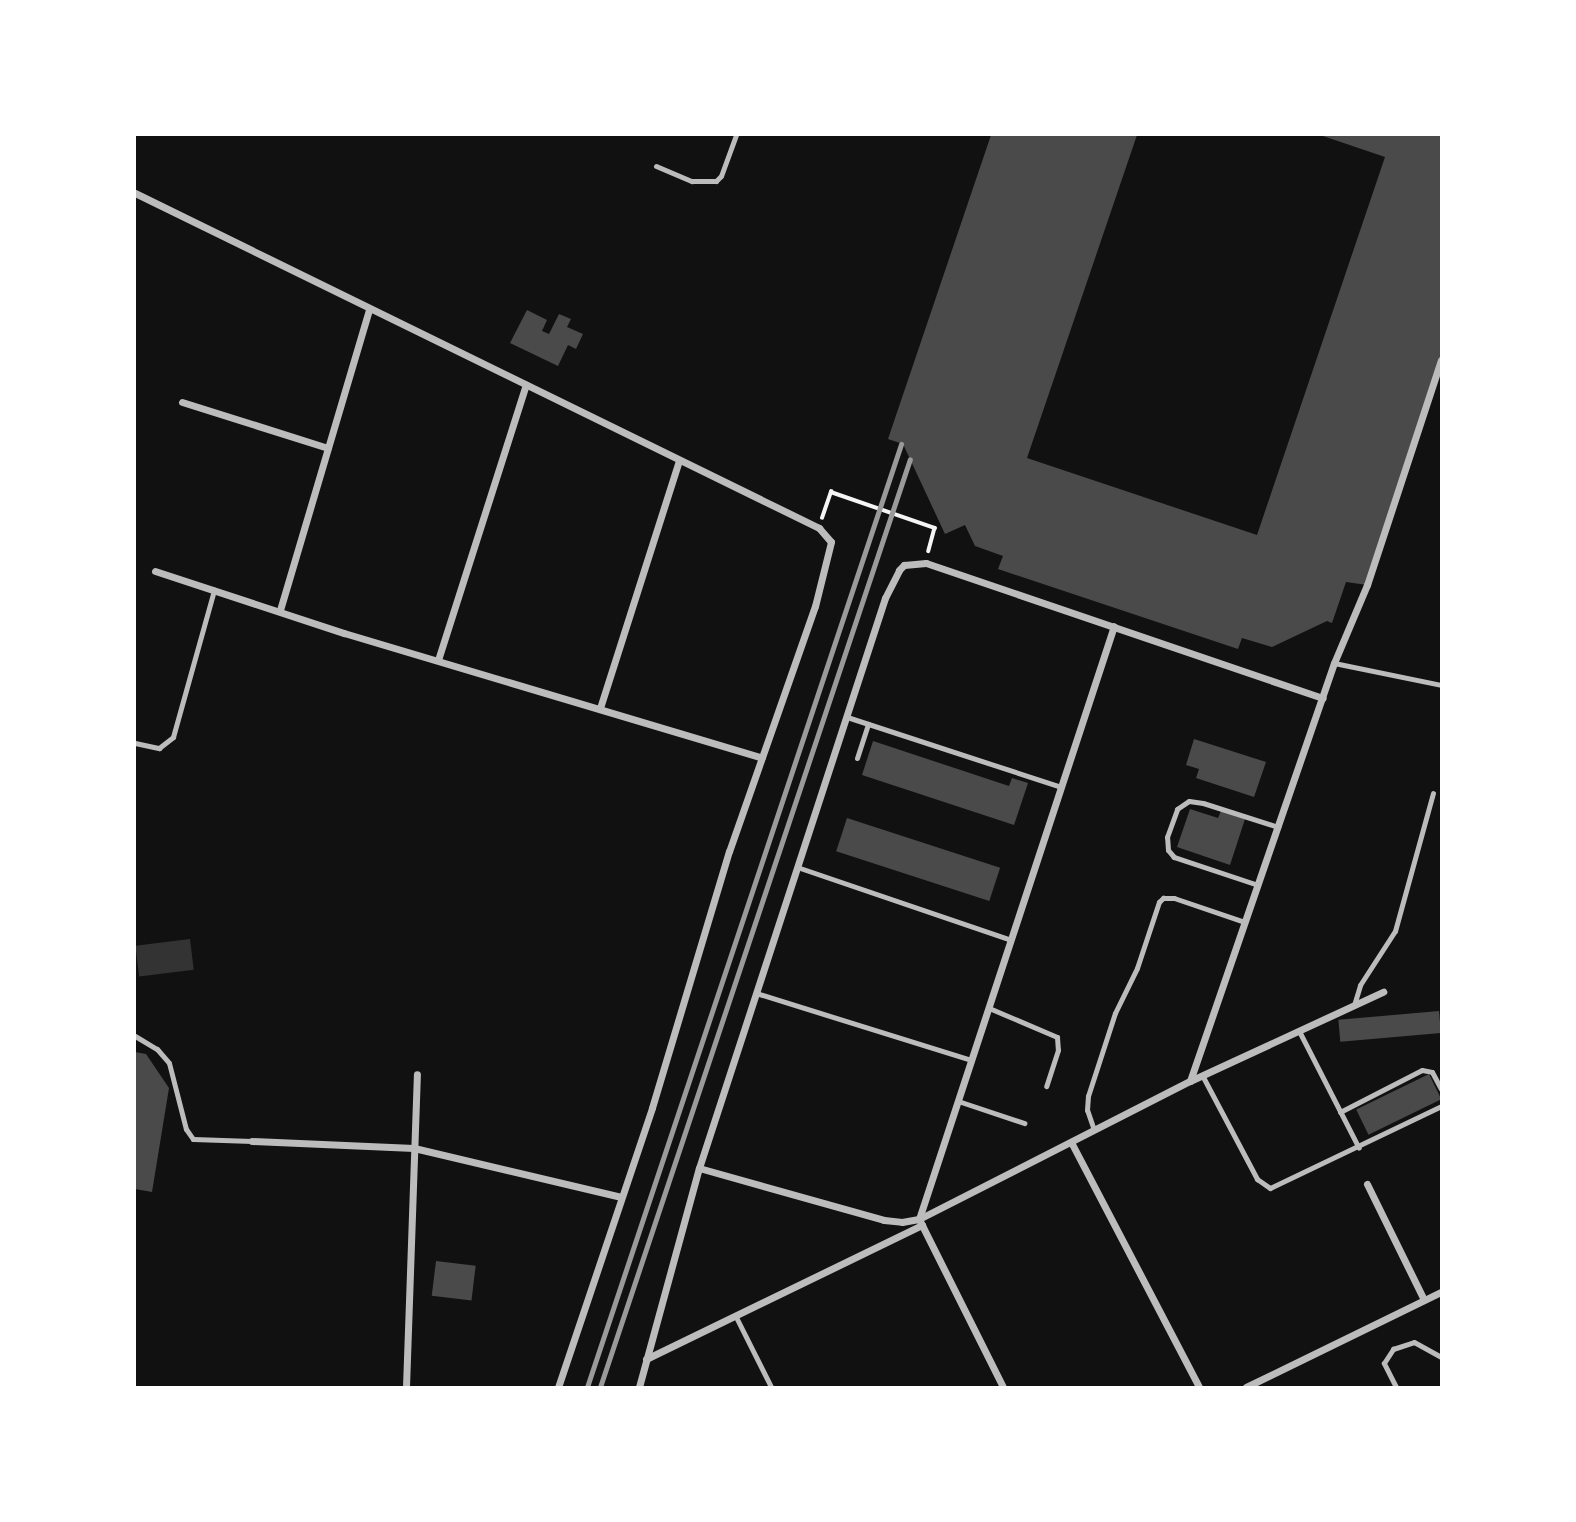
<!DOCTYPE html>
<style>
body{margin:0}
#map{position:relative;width:1576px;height:1522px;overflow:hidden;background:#111;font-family:"Noto Sans",sans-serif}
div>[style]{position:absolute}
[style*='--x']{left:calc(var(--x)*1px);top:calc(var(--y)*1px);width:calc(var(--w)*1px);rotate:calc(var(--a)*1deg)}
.water>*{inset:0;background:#333;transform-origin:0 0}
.building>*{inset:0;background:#4a4a4a;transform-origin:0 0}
.path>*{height:3.5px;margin:-1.75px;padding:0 1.75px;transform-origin:1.75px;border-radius:1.75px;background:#f5f5f5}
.service>*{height:5px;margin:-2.5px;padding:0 2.5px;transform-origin:2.5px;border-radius:2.5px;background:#bcbcbc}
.minor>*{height:7px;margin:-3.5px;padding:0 3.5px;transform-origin:3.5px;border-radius:3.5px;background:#bcbcbc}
.rail>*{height:5px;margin:-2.5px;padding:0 2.5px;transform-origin:2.5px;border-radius:2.5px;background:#9a9a9a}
span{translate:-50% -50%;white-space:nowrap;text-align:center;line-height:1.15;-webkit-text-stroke:7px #fff;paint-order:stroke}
.frame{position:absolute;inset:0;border:136px solid #fff;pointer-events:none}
</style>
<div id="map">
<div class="water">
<i style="left:190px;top:939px;width:31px;height:55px;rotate:83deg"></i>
</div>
<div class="building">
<i style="clip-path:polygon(991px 135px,1137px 135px,1027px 458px,1257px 535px,1385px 157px,1320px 135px,1441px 135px,1441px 360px,1367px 585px,1346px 582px,1332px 623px,1327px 621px,1272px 647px,1242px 638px,1238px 649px,998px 569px,1003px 556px,975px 546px,965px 525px,945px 534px,903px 444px,888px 439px)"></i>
<i style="clip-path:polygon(527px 310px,547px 320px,542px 331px,549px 334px,559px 314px,571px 319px,567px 327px,583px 334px,576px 349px,568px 345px,558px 366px,510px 343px)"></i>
<i style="clip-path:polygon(1194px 739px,1266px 762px,1254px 797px,1196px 778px,1199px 769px,1186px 765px)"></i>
<i style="clip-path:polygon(873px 741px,1009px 786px,1012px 778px,1028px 783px,1014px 825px,862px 775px)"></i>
<i style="clip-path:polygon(1190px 809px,1218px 818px,1221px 811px,1245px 819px,1230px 865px,1177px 847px)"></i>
<i style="left:847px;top:818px;width:161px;height:35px;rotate:18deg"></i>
<i style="left:1439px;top:1011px;width:22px;height:101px;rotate:85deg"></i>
<i style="clip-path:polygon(135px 1052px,146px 1054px,169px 1088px,152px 1192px,135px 1189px)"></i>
<i style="left:1429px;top:1074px;width:28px;height:81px;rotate:64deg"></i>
<i style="left:436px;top:1261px;width:40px;height:35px;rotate:7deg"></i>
</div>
<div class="path">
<i style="--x:822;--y:518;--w:28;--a:-71"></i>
<i style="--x:831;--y:492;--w:110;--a:19.1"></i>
<i style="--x:935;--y:528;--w:24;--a:105"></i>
</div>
<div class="service">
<i style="--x:656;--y:166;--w:39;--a:23"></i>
<i style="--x:692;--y:181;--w:24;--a:0"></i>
<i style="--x:716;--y:181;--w:7;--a:-45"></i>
<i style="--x:721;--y:176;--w:44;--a:-69.9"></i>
<i style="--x:1334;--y:663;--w:109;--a:11.6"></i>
<i style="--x:847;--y:717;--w:225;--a:18.1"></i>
<i style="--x:135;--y:743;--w:25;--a:12"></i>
<i style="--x:159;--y:748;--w:18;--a:-38"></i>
<i style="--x:173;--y:737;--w:153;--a:-74.4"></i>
<i style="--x:857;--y:758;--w:36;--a:-72"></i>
<i style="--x:797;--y:867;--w:226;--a:18.8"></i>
<i style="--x:1258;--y:885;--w:89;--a:-161.6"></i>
<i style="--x:1174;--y:857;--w:9;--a:-131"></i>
<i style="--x:1168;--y:850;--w:13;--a:-94"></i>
<i style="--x:1167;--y:837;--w:30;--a:-70"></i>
<i style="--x:1177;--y:809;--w:14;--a:-34"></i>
<i style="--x:1189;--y:801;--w:14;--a:8"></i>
<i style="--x:1203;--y:803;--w:79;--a:17.7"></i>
<i style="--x:756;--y:993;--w:225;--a:17.3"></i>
<i style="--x:1354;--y:1005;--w:21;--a:-73"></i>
<i style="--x:1360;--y:985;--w:64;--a:-57.1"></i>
<i style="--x:1395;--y:931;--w:143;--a:-74.6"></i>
<i style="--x:989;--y:1008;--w:74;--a:23.1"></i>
<i style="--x:1057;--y:1037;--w:13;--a:86"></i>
<i style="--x:1058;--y:1050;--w:38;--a:108"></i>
<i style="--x:1299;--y:1031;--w:131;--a:62.9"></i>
<i style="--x:135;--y:1036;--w:26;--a:31"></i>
<i style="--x:157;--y:1049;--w:18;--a:49"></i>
<i style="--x:169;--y:1063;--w:68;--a:75.6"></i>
<i style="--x:186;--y:1129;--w:12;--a:55"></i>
<i style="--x:193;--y:1139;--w:59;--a:1.9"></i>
<i style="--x:1202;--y:1075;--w:118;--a:62.1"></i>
<i style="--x:1257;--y:1179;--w:16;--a:35"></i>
<i style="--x:1270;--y:1188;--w:190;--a:-25.6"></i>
<i style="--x:958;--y:1101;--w:70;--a:18.4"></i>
<i style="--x:1340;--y:1112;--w:92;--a:-27.1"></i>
<i style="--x:1422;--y:1070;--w:10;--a:11"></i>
<i style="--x:1432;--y:1072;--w:19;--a:62"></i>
<i style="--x:1094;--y:1130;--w:21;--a:-109"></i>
<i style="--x:1087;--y:1110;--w:14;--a:-86"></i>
<i style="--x:1088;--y:1096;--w:87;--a:-72"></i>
<i style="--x:1115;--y:1013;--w:50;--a:-63.9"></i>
<i style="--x:1137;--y:968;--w:70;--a:-71.6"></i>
<i style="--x:1159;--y:902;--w:6;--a:-45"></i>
<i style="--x:1163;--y:898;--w:11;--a:0"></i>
<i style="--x:1174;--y:898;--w:75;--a:18.7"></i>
<i style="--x:736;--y:1317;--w:78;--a:63.4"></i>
<i style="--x:1396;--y:1387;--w:27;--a:-117"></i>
<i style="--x:1384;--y:1363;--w:17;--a:-57"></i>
<i style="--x:1393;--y:1349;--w:22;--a:-18"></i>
<i style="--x:1414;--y:1342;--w:31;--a:29"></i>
</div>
<div class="minor">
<i style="--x:135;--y:193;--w:762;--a:26.09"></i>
<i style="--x:819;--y:528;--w:18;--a:49"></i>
<i style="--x:831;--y:542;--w:66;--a:104"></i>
<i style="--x:815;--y:606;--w:260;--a:109.3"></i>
<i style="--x:729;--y:851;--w:268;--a:106.7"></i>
<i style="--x:652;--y:1108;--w:294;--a:108.6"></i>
<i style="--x:182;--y:402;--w:153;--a:17.5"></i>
<i style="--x:155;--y:571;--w:199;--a:18.2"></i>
<i style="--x:344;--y:633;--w:436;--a:16.6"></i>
<i style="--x:280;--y:610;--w:313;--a:-73.5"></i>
<i style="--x:438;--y:660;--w:289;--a:-72.3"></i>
<i style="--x:600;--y:708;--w:259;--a:-72.3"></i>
<i style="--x:1190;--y:1081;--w:442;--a:-71"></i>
<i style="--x:1334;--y:663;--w:85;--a:-67.1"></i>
<i style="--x:1367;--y:585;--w:237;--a:-71.8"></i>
<i style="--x:252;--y:1141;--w:162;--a:2.5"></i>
<i style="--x:414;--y:1148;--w:213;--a:13.3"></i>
<i style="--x:1071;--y:1142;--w:276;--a:62.4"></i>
<i style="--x:699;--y:1168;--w:192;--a:15.7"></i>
<i style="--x:884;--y:1220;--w:18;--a:6"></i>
<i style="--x:902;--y:1222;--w:17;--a:-10"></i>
<i style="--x:919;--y:1219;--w:304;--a:-27"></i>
<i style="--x:1190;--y:1081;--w:213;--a:-24.8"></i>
<i style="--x:1367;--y:1184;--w:129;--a:63.8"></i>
<i style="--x:646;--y:1359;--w:307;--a:-25.9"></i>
<i style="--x:406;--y:1387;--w:313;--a:-88"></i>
<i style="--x:639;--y:1387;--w:227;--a:-74.7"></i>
<i style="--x:699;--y:1168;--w:600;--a:-71.93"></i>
<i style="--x:885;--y:598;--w:31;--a:-63"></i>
<i style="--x:899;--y:570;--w:7;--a:-45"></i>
<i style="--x:904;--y:565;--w:22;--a:-5"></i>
<i style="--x:926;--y:563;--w:419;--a:18.8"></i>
<i style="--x:1003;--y:1387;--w:188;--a:-116.6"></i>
<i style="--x:919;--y:1219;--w:624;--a:-71.8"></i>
<i style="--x:1246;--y:1387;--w:217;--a:-26"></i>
</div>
<div class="rail">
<i style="--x:587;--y:1387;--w:994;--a:-71.58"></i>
<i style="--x:600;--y:1387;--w:978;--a:-71.53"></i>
</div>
<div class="frame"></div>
</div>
